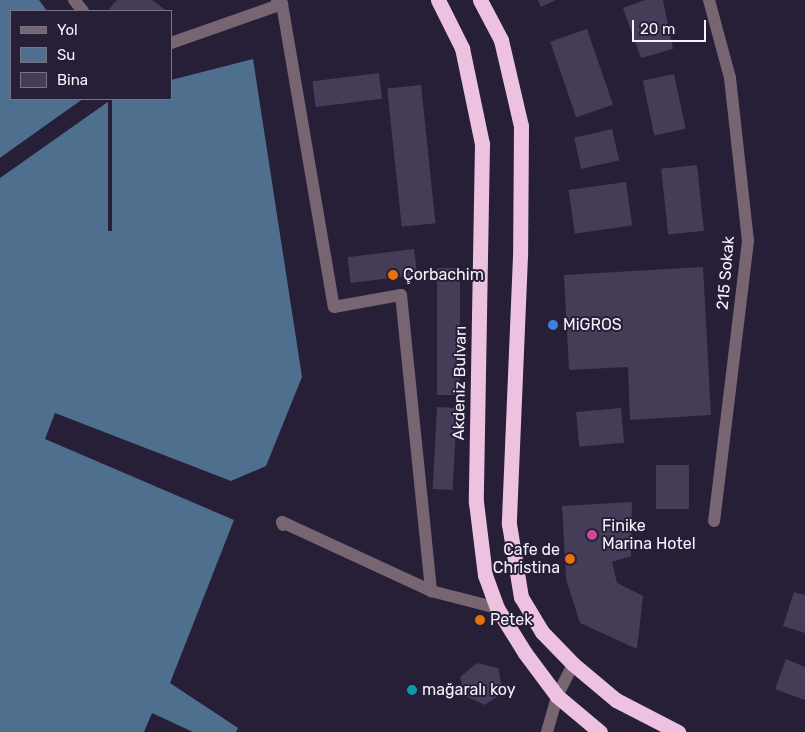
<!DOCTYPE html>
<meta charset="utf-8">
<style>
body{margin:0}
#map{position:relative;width:805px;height:732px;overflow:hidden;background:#271e38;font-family:Rubik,sans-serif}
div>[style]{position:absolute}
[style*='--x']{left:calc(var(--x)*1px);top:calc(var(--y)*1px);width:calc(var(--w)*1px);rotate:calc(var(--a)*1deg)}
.water>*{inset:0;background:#4f6f8f}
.pier>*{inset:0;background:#271e38;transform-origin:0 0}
.building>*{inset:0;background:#453c58;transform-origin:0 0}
.minor>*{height:12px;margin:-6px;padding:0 6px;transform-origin:6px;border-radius:6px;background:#776571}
.highway>*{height:15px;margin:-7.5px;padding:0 7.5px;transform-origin:7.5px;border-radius:7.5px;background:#edc2e0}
.dots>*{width:14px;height:14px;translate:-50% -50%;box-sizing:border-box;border:2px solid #271e38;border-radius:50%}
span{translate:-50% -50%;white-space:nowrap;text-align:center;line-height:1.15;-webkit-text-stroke:4px #271e38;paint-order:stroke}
.street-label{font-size:16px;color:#f5f2fc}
.poi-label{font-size:16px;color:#f5f2fc}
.left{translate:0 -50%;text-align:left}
.right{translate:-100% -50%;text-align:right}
.legend{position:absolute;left:10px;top:10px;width:162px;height:90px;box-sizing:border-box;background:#271e38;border:1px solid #797386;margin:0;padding:6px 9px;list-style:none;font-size:15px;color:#f5f2fc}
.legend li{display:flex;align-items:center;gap:10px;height:25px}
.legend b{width:25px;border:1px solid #797386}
.scale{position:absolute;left:632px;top:20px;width:74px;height:22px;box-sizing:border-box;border:2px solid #f5f2fc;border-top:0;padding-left:6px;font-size:15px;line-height:18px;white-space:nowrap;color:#f5f2fc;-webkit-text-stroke:4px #271e38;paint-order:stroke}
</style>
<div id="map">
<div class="water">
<i style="clip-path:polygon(0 0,39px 0,47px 11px,11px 11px,11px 99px,83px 99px,0 158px)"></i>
<i style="clip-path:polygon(253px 59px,302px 377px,266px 466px,231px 481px,55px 413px,45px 439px,234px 520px,170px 683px,238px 728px,236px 732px,193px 732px,152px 713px,144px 732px,0 732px,0 178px,112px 99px,171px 99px,171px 80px)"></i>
</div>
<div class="pier">
<i style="clip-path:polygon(83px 99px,85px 99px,84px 101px,0 160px,0 158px)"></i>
<i style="left:108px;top:99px;width:4px;height:132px"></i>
</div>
<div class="building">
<i style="clip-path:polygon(117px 0,152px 0,167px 11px,111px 11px,109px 9px)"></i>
<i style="clip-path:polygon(538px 0,556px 0,541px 7px)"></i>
<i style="clip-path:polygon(645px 0,663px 0,673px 49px,641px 58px,623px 8px)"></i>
<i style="left:587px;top:29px;width:80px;height:39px;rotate:71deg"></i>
<i style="left:379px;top:73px;width:26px;height:67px;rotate:83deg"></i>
<i style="left:674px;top:74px;width:56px;height:32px;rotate:78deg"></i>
<i style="left:421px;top:85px;width:139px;height:34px;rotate:84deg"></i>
<i style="left:612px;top:129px;width:32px;height:39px;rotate:77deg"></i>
<i style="left:697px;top:165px;width:66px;height:36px;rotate:84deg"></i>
<i style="left:626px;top:182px;width:44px;height:58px;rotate:82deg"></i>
<i style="left:414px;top:249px;width:26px;height:67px;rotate:83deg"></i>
<i style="clip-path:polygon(703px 267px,711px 415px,630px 420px,628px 367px,569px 370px,564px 275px)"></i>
<i style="left:437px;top:268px;width:23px;height:127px"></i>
<i style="left:437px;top:407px;width:20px;height:82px;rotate:3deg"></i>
<i style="left:621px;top:408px;width:35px;height:45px;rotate:85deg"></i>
<i style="left:656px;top:465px;width:33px;height:44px"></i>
<i style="clip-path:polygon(632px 502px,631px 556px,612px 562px,617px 583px,643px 596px,637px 649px,580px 623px,566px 579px,562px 506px)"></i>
<i style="clip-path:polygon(794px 592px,805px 595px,805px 633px,783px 626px)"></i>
<i style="clip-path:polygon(786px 659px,805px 667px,805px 700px,775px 689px)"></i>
<i style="clip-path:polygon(477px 663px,498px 668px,503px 692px,485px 705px,465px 696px,460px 677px)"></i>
</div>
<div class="minor">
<i style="--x:74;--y:0;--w:14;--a:51"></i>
<i style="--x:277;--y:0;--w:6;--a:39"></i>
<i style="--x:282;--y:4;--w:307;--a:80.3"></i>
<i style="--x:334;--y:307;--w:68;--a:-10.2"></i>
<i style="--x:401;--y:295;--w:298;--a:84.2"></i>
<i style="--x:709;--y:0;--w:81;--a:74.9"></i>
<i style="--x:730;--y:78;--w:164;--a:83.7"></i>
<i style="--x:748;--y:241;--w:282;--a:96.9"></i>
<i style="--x:171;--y:43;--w:118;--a:-19.4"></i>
<i style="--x:283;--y:525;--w:3;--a:-108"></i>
<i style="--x:282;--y:522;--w:164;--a:24.8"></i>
<i style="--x:431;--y:591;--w:68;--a:14.4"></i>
<i style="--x:547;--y:732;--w:37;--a:-74"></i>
<i style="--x:557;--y:696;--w:36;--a:-63"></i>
</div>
<div class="highway">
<i style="--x:438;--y:0;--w:54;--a:63.4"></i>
<i style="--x:462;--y:48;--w:98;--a:78.2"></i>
<i style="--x:482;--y:144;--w:358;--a:91"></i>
<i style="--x:476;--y:502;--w:74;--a:83"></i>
<i style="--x:485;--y:575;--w:35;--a:70"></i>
<i style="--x:497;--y:608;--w:53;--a:58.1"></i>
<i style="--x:525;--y:653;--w:54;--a:53.3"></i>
<i style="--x:557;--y:696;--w:56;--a:39.9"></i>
<i style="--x:480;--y:0;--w:45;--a:62.3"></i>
<i style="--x:501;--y:40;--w:88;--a:76.9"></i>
<i style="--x:521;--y:126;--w:130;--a:90.4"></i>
<i style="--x:520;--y:256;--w:268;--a:92.4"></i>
<i style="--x:509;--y:524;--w:74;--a:80.7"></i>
<i style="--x:521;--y:597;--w:41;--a:59"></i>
<i style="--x:542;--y:632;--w:45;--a:45.9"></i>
<i style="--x:573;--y:664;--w:56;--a:39.9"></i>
<i style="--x:616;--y:700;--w:70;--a:27.3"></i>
</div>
<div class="dots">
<i style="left:393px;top:275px;background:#e8710a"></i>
<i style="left:553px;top:325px;background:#3f7fe0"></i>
<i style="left:592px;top:535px;background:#d1479c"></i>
<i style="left:570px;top:559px;background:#e8710a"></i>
<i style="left:480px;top:620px;background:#e8710a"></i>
<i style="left:412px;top:690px;background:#0f9aa8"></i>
</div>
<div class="street-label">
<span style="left:726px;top:273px;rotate:-85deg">215 Sokak</span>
<span style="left:460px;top:383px;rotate:-89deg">Akdeniz Bulvarı</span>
</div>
<div class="poi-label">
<span class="left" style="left:403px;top:275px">Çorbachim</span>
<span class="left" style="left:563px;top:325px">MiGROS</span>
<span class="left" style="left:602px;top:535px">Finike<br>Marina Hotel</span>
<span class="right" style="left:560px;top:559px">Cafe de<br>Christina</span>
<span class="left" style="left:490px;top:620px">Petek</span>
<span class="left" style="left:422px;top:690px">mağaralı koy</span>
</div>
<ul class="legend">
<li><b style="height:6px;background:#776571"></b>Yol</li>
<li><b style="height:14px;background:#4f6f8f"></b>Su</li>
<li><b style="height:14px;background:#453c58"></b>Bina</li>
</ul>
<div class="scale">20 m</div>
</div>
